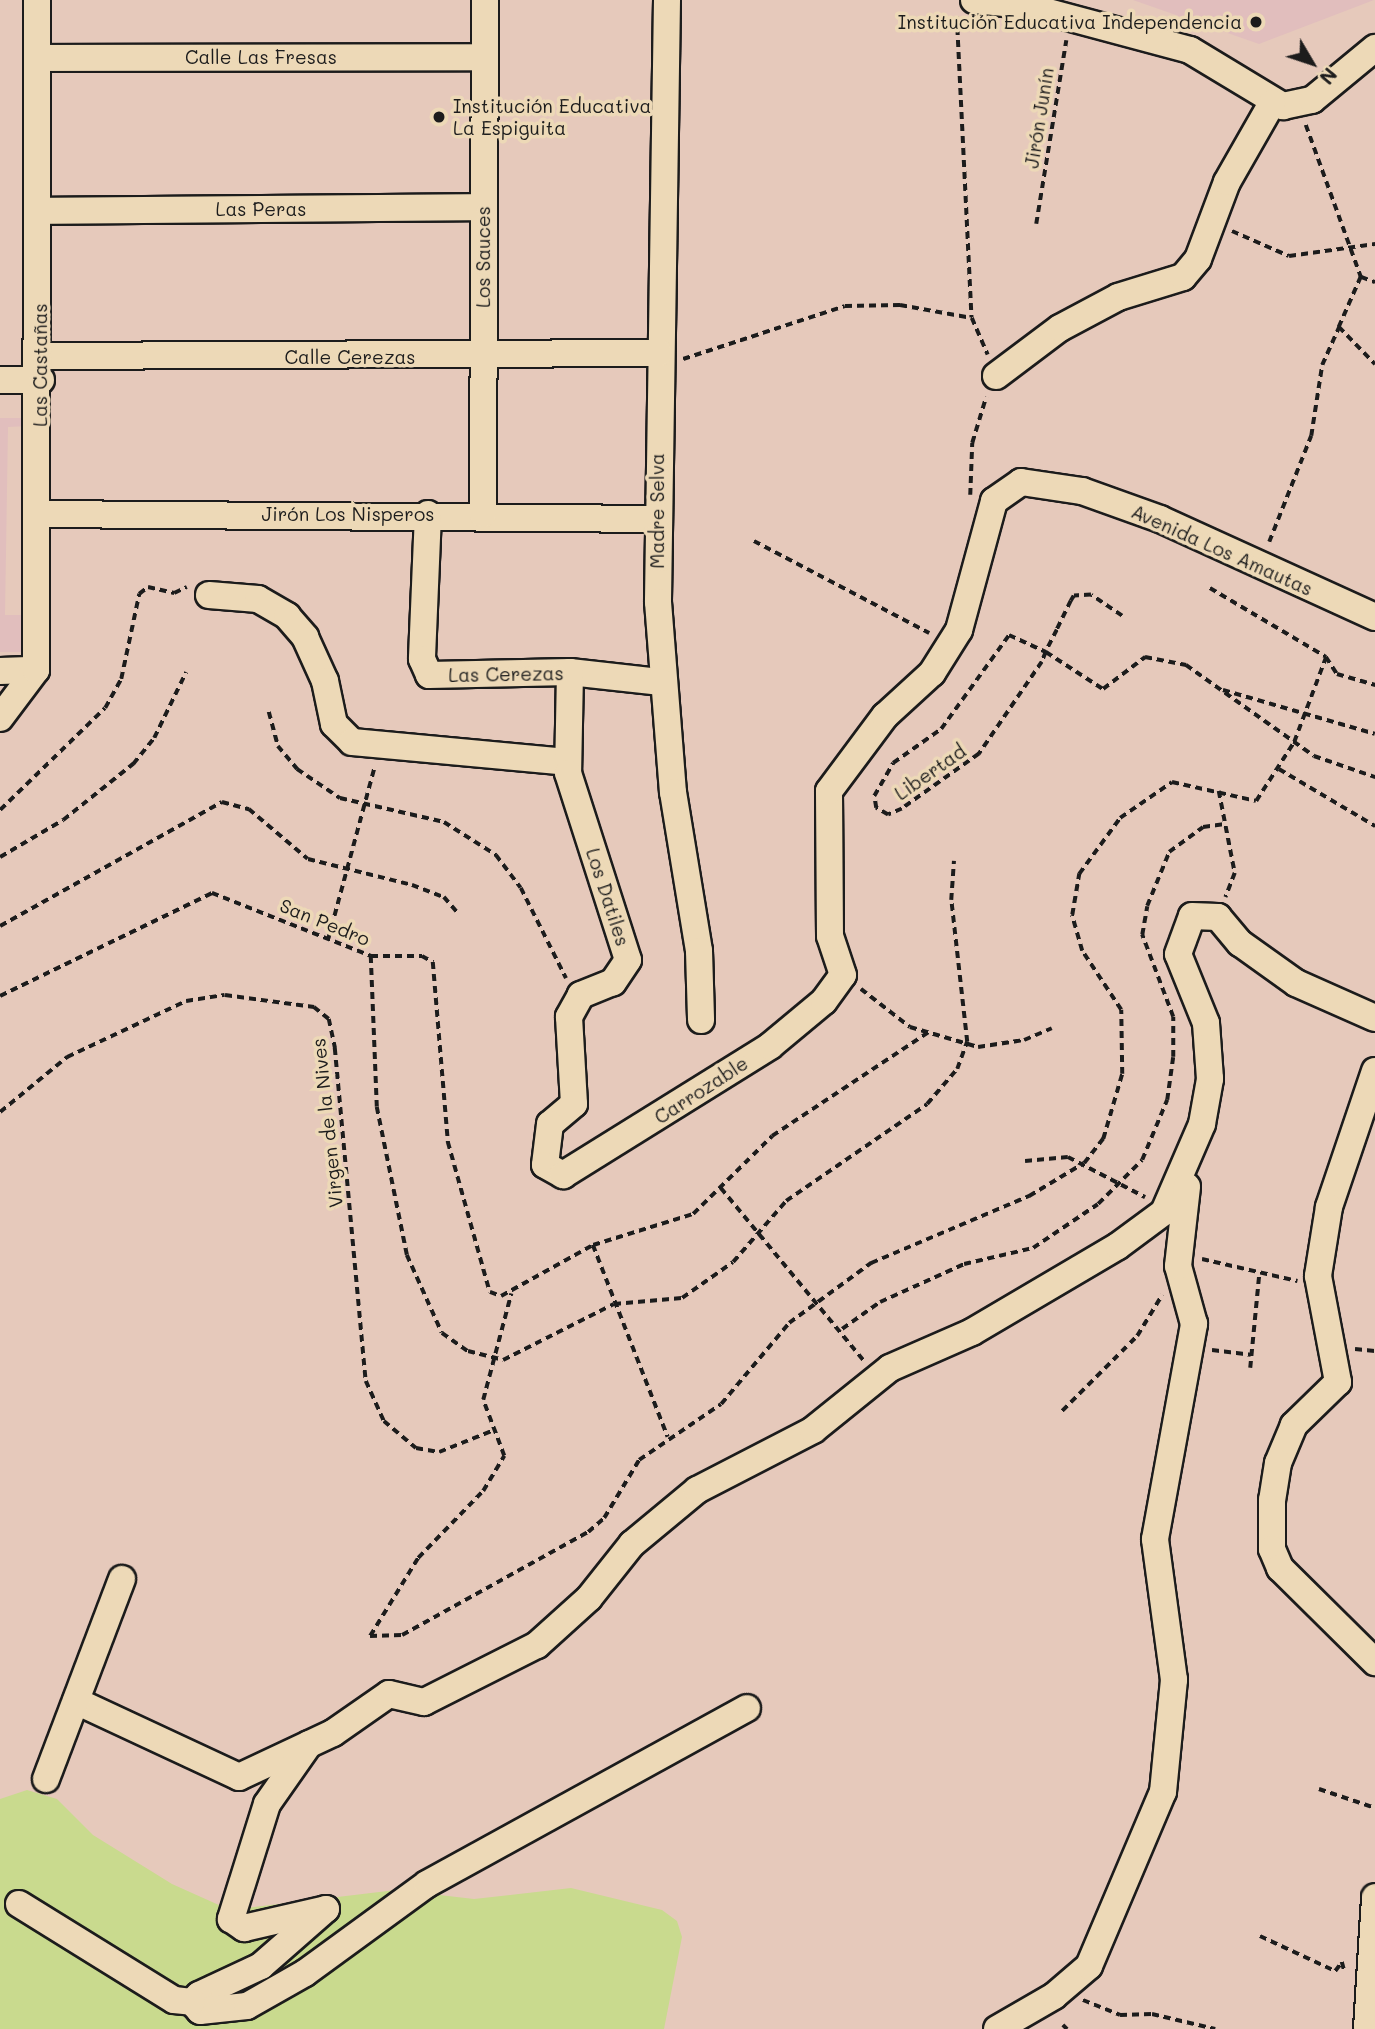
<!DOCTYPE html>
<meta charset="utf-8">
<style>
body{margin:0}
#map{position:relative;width:1375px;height:2029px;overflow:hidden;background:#e6c9bb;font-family:Mali,sans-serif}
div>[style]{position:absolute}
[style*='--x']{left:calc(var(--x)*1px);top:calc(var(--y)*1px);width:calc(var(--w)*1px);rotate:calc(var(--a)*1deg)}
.built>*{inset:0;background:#e1bebd}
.green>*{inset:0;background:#c9da8e}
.path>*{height:3.5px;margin-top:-1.75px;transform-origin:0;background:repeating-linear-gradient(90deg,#1c1c1c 0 7px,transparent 0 12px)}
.roads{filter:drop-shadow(2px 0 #1c1c1c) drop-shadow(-2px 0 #1c1c1c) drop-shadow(0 2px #1c1c1c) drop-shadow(0 -2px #1c1c1c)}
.minor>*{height:26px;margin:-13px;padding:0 13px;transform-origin:13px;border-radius:13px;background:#edd9b7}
.dots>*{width:19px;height:19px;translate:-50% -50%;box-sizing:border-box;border:4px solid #edd9b7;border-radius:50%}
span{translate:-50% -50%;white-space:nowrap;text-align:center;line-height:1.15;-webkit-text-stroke:7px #edd9b7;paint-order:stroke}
.poi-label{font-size:19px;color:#1c1c1c}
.right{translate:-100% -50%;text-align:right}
.left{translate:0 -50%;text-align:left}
.street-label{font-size:19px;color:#1c1c1c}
.north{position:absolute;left:1277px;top:28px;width:70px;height:70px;-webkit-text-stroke:5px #edd9b7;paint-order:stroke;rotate:129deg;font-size:19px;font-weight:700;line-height:28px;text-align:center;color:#1c1c1c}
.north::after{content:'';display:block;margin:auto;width:24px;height:32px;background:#1c1c1c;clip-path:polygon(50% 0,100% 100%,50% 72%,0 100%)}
</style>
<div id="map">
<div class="built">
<i style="clip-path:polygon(1133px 0,1374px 0,1259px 44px)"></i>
<i style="clip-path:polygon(0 418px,28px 418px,28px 426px,8px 427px,5px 615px,26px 615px,26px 652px,0 652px)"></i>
</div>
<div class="green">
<i style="clip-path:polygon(27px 1790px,57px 1799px,93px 1835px,172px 1884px,230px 1910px,396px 1890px,474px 1899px,571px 1888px,662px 1910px,677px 1921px,682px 1937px,664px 2029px,0 2029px,0 1799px)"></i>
</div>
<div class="path">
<i style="--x:957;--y:16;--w:302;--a:87.2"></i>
<i style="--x:972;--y:318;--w:40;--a:66.6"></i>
<i style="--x:1306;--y:125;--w:162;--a:70.1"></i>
<i style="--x:1361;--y:277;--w:55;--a:113.7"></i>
<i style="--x:1339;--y:327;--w:52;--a:45.8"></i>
<i style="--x:1036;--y:224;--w:186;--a:-80.7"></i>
<i style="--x:1232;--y:231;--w:62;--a:23.7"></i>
<i style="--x:1289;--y:256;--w:87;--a:-7.9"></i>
<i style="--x:1361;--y:277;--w:15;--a:20"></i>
<i style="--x:683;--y:359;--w:170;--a:-18.1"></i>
<i style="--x:845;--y:306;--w:55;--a:-1"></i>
<i style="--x:900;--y:305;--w:73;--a:10.2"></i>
<i style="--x:970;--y:495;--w:52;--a:-87.8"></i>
<i style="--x:972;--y:443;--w:48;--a:-73.1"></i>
<i style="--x:754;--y:541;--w:198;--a:27.7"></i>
<i style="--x:1269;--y:542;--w:114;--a:-68.4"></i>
<i style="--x:1311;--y:436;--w:72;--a:-81.2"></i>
<i style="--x:1322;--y:365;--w:42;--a:-65.9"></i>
<i style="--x:1210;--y:588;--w:135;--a:30.7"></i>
<i style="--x:1326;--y:657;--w:20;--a:57"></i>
<i style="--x:1337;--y:674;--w:40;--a:16"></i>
<i style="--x:1122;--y:616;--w:37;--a:-146"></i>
<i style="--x:1091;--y:595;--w:17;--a:177"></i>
<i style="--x:1074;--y:596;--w:6;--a:121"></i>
<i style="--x:1071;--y:601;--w:32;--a:116"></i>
<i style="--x:1057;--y:630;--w:25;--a:117"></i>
<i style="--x:1046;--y:652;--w:11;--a:112"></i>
<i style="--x:1042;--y:662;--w:112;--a:124.4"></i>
<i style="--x:979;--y:754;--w:95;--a:144.5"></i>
<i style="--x:902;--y:809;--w:15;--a:157"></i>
<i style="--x:888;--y:815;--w:14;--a:-150"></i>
<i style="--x:876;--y:808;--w:12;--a:-99"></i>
<i style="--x:874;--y:796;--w:38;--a:-60"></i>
<i style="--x:893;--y:763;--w:59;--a:-35.3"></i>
<i style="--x:941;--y:729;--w:116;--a:-54.1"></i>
<i style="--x:1009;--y:635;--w:41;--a:24.7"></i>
<i style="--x:1046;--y:652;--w:68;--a:33"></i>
<i style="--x:1103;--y:689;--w:53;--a:-37.3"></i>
<i style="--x:1145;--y:657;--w:42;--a:11"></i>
<i style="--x:1186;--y:665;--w:157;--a:35.4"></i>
<i style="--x:1314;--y:756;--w:65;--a:19"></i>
<i style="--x:1223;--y:690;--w:158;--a:16.1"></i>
<i style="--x:269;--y:712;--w:35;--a:75"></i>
<i style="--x:278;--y:746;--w:30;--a:50"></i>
<i style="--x:297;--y:769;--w:52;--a:34"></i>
<i style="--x:340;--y:798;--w:107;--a:13"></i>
<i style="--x:444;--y:822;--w:62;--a:32.4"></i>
<i style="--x:496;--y:855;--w:41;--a:52.9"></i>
<i style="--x:521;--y:888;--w:101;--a:63.4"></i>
<i style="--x:1279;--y:769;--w:112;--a:30.7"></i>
<i style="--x:1219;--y:791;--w:84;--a:79"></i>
<i style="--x:1235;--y:873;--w:26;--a:111"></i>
<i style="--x:0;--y:810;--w:146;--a:-44.2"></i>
<i style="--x:105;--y:708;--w:33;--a:-61"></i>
<i style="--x:121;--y:679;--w:87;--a:-78"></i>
<i style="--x:139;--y:594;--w:11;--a:-38"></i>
<i style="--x:148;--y:587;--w:27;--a:13"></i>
<i style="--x:174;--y:593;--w:14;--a:-25"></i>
<i style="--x:0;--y:857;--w:73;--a:-30.4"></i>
<i style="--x:63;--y:820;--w:90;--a:-38.7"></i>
<i style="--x:133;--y:764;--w:33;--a:-51"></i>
<i style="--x:154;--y:738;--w:73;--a:-64.1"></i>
<i style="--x:0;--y:926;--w:254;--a:-29.2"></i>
<i style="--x:222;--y:802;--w:28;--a:15"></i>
<i style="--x:249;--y:809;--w:77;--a:40.3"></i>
<i style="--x:308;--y:859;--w:107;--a:14"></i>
<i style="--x:412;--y:885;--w:34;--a:21"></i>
<i style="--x:444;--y:897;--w:23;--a:49"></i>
<i style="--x:328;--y:939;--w:177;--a:-74.9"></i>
<i style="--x:371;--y:956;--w:151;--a:87.7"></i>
<i style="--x:377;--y:1107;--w:151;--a:78.5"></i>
<i style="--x:407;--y:1255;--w:85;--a:65.8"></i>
<i style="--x:442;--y:1333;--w:32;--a:35"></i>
<i style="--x:468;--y:1351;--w:36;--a:14"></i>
<i style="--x:503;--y:1360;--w:124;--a:-26.8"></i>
<i style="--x:614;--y:1304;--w:68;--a:-5"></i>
<i style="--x:682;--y:1298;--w:62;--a:-35.2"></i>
<i style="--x:733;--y:1262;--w:81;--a:-49"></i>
<i style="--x:786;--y:1201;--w:171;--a:-34.5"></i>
<i style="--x:927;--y:1104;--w:46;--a:-49.4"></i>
<i style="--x:957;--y:1069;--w:29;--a:-70"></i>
<i style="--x:967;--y:1042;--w:143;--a:-96.4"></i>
<i style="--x:951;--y:900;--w:39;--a:-86"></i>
<i style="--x:861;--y:989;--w:62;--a:37.8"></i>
<i style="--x:910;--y:1027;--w:71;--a:16.4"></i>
<i style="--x:978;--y:1047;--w:47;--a:-8.7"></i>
<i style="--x:1024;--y:1040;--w:30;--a:-23"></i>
<i style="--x:0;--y:996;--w:236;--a:-25.9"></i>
<i style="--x:212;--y:893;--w:171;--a:21.6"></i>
<i style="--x:371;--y:956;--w:51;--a:0"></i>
<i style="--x:422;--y:956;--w:13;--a:29"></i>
<i style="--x:433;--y:962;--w:181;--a:85.2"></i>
<i style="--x:448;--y:1142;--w:156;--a:74.4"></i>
<i style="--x:490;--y:1292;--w:12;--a:20"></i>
<i style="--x:501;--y:1296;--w:105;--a:-29"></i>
<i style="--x:593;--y:1245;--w:105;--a:-17.2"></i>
<i style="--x:693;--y:1214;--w:111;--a:-44.6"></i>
<i style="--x:772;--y:1136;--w:190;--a:-33.6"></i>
<i style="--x:0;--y:1112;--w:87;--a:-39.4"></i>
<i style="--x:67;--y:1057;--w:132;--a:-25.2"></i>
<i style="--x:186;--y:1001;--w:39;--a:-9"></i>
<i style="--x:225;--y:995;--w:90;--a:7.7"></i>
<i style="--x:314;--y:1007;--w:19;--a:39"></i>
<i style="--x:329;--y:1019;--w:30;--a:78"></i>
<i style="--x:335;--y:1048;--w:334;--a:84.7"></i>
<i style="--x:366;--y:1381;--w:44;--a:65.8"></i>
<i style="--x:384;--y:1421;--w:42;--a:40.2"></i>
<i style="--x:416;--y:1448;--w:23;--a:10"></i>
<i style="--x:439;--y:1452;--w:59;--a:-21.8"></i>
<i style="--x:1025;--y:1161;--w:43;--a:-5.3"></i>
<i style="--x:1068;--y:1157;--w:87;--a:27.5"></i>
<i style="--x:721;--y:1188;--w:224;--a:50.4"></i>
<i style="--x:593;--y:1245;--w:206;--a:68.7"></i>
<i style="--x:1202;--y:1259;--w:98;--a:13"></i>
<i style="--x:842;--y:1329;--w:47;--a:-35.4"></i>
<i style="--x:880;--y:1302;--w:92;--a:-24.3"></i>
<i style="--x:964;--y:1264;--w:71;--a:-13.1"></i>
<i style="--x:1033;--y:1248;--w:78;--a:-34.1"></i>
<i style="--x:1098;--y:1204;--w:62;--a:-45"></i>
<i style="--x:1142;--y:1160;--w:65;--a:-67.4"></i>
<i style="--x:1167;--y:1100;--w:43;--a:-82.1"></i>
<i style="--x:1173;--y:1057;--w:40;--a:-90"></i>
<i style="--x:1173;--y:1017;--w:88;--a:-110.7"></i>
<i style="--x:1142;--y:935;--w:29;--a:-80"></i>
<i style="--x:1147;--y:906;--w:58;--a:-67.8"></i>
<i style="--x:1169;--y:852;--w:42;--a:-36.3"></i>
<i style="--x:1203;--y:827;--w:22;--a:-8"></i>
<i style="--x:1355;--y:1349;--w:20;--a:6"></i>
<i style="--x:1212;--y:1350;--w:39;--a:7"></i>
<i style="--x:1250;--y:1368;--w:93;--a:-84.5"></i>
<i style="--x:1062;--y:1411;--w:106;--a:-45"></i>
<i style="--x:1137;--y:1336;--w:48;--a:-58.6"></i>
<i style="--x:370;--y:1636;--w:32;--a:-2"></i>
<i style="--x:402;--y:1635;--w:213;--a:-29"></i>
<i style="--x:588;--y:1532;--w:21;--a:-41"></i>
<i style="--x:604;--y:1518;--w:68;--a:-58.9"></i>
<i style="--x:639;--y:1460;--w:99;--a:-34.3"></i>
<i style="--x:721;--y:1404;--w:106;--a:-50"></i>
<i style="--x:789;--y:1323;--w:102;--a:-36.2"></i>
<i style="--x:871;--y:1263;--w:172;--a:-23"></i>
<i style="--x:1029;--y:1196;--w:64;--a:-31"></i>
<i style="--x:1084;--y:1163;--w:31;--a:-52"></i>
<i style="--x:1103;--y:1139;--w:68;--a:-73.7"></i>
<i style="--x:1122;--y:1074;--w:64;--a:-90.9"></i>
<i style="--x:1121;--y:1010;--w:71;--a:-123.5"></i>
<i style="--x:1082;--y:951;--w:37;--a:-106"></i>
<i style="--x:1072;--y:915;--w:42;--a:-80.3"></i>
<i style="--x:1079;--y:874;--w:69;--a:-53.8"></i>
<i style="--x:1120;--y:818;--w:63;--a:-34.7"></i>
<i style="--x:1172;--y:782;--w:86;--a:12.7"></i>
<i style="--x:1256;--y:801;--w:70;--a:-57.2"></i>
<i style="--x:1294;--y:742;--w:91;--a:-69.4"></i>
<i style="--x:370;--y:1636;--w:92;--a:-58.4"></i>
<i style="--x:418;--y:1558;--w:93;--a:-45.9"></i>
<i style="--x:483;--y:1491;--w:41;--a:-59"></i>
<i style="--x:504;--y:1456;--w:60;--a:-110.6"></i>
<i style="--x:483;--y:1400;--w:110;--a:-75.2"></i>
<i style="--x:1319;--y:1789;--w:59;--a:18.7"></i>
<i style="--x:1260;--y:1936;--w:83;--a:25"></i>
<i style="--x:1335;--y:1971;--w:11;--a:-52"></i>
<i style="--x:1342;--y:1962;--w:11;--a:75"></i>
<i style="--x:1083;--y:2000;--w:40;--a:22"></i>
<i style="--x:1120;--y:2015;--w:32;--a:-2"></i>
<i style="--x:1152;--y:2014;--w:65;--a:13.4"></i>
<i style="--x:1063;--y:2025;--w:6;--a:45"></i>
</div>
<div class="roads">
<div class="minor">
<i style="--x:667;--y:0;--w:602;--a:90.86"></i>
<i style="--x:658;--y:602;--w:191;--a:85.5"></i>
<i style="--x:673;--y:792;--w:161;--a:80.7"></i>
<i style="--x:699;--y:951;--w:69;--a:88.3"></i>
<i style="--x:974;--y:0;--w:48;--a:5.9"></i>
<i style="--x:1022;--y:5;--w:174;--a:15"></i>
<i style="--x:1190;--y:50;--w:109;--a:31.1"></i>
<i style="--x:1283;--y:106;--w:30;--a:-12"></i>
<i style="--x:1312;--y:100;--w:82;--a:-39.5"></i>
<i style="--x:37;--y:58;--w:447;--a:-0.1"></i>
<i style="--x:39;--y:211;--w:444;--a:-0.5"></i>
<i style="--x:41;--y:356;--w:618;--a:-0.28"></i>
<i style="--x:996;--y:376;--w:80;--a:-36.9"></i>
<i style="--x:1060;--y:328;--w:66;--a:-28.1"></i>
<i style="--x:1118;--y:297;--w:68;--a:-17.1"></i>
<i style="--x:1183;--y:277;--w:23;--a:-50"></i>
<i style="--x:1198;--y:259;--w:82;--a:-69.4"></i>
<i style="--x:1227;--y:182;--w:91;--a:-60.3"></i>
<i style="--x:0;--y:380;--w:41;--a:0"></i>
<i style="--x:39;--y:514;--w:617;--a:0.46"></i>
<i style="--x:428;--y:514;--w:145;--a:92.4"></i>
<i style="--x:422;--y:659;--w:17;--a:66"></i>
<i style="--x:429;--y:675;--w:141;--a:-1.2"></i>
<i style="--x:570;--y:672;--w:92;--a:6.3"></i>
<i style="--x:483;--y:514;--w:514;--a:-89.78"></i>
<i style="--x:209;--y:595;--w:49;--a:4.7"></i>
<i style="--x:258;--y:599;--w:34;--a:30"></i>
<i style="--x:287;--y:616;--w:28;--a:49"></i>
<i style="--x:305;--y:637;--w:48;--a:65.6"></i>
<i style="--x:325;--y:681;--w:44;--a:78.2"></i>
<i style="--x:334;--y:724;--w:25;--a:45"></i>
<i style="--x:352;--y:742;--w:216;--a:5.3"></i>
<i style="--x:0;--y:671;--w:36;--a:-2"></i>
<i style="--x:570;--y:672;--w:101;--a:91.1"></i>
<i style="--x:568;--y:773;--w:196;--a:72.2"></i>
<i style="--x:628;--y:960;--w:27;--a:124"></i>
<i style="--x:613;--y:982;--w:35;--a:158"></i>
<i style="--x:581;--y:995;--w:25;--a:119"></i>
<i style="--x:569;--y:1017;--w:87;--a:86.7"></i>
<i style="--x:574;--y:1104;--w:31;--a:140"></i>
<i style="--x:550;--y:1124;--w:41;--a:97"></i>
<i style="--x:545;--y:1165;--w:21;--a:29"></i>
<i style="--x:563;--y:1175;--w:244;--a:-31.9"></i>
<i style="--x:770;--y:1046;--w:70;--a:-39.8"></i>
<i style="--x:824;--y:1001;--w:32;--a:-54"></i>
<i style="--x:843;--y:975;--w:41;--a:-108.4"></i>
<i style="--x:830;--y:936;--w:145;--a:-90.4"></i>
<i style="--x:829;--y:791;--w:94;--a:-53.3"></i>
<i style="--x:885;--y:716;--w:64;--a:-42.5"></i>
<i style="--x:932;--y:673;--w:51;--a:-57.9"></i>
<i style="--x:959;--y:630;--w:134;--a:-74.8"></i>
<i style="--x:994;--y:501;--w:33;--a:-35"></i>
<i style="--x:1021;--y:482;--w:62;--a:8.4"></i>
<i style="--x:1082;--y:491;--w:83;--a:19.7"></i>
<i style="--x:1160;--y:519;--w:236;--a:24.5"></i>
<i style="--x:0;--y:718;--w:60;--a:-53.1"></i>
<i style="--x:36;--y:670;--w:670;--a:-89.91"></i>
<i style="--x:1375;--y:1071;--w:144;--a:108.7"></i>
<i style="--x:1329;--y:1207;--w:70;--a:99.1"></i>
<i style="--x:1318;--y:1276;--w:108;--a:79.3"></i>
<i style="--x:1338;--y:1382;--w:62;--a:135.7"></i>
<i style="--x:1294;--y:1425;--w:41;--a:112.8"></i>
<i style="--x:1278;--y:1463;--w:37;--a:99"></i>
<i style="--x:1272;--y:1500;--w:49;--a:90"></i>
<i style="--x:1272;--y:1549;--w:21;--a:67"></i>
<i style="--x:1280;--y:1568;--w:134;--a:44.7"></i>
<i style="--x:76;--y:1701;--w:180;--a:25"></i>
<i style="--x:239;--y:1777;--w:104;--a:-25.1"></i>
<i style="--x:333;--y:1733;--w:68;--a:-34.9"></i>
<i style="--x:389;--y:1694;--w:36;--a:13"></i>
<i style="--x:424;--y:1702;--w:127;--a:-26.8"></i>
<i style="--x:537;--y:1645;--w:70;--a:-42.1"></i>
<i style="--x:589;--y:1598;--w:69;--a:-51.5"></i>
<i style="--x:632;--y:1544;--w:85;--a:-39.7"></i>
<i style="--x:697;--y:1490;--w:131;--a:-27.3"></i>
<i style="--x:813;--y:1430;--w:99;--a:-38.8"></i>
<i style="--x:890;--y:1368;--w:90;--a:-23.7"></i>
<i style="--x:972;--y:1332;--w:169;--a:-30.5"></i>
<i style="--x:1118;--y:1246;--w:57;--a:-36.5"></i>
<i style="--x:1164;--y:1212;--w:96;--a:-66.6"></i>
<i style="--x:1202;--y:1124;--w:46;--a:-79.9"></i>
<i style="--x:1210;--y:1079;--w:56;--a:-94.1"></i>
<i style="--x:1206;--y:1023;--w:74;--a:-112.1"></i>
<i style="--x:1178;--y:954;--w:40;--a:-69.8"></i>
<i style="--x:1192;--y:916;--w:26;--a:2"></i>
<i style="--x:1218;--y:917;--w:34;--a:50"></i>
<i style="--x:1240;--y:943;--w:69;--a:35.5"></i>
<i style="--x:1296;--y:983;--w:86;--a:23.9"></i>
<i style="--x:309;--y:1744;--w:73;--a:125"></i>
<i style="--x:267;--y:1804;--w:121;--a:107.4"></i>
<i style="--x:231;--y:1919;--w:16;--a:35"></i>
<i style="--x:244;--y:1928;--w:84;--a:-13"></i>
<i style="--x:326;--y:1909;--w:86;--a:138.8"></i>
<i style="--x:261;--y:1966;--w:68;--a:154.9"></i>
<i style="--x:199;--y:1995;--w:10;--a:135"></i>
<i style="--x:192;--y:2002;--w:12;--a:48"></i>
<i style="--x:200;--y:2011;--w:47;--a:-6.1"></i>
<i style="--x:247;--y:2006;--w:67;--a:-29.6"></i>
<i style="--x:305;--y:1973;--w:151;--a:-36.1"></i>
<i style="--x:427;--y:1884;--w:365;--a:-28.8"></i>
<i style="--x:46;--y:1779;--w:214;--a:-69.2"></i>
<i style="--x:19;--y:1904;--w:182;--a:31.8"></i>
<i style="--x:174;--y:2000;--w:18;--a:6"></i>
<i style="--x:997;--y:2029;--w:66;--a:-30.1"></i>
<i style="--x:1054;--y:1996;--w:46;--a:-40.6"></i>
<i style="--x:1089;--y:1966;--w:189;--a:-67"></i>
<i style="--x:1163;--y:1792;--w:113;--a:-84.4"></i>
<i style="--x:1174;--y:1680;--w:142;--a:-97.7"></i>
<i style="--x:1155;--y:1539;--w:219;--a:-79.7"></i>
<i style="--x:1194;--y:1324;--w:60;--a:-105.4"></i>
<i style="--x:1178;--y:1266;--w:80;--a:-83.5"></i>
<i style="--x:1367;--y:2029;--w:132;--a:-86.5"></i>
</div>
</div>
<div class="dots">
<i style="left:1256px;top:22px;background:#1c1c1c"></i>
<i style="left:439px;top:117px;background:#1c1c1c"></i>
</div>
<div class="poi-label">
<span class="right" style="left:1242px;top:22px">Institución Educativa Independencia</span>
<span class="left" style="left:453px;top:117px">Institución Educativa<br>La Espiguita</span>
</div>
<div class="street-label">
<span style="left:261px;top:57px">Calle Las Fresas</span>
<span style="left:1039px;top:118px;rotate:-81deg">Jirón Junín</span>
<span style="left:261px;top:209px">Las Peras</span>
<span style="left:483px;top:257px;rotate:-90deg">Los Sauces</span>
<span style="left:350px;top:357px">Calle Cerezas</span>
<span style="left:40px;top:365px;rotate:-90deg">Las Castañas</span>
<span style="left:657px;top:511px;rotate:-90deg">Madre Selva</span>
<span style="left:348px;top:514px">Jirón Los Nisperos</span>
<span style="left:1222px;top:550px;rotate:24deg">Avenida Los Amautas</span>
<span style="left:506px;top:674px;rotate:-1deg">Las Cerezas</span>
<span style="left:930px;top:772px;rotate:-35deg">Libertad</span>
<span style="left:608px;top:897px;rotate:72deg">Los Datiles</span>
<span style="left:325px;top:922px;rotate:22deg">San Pedro</span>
<span style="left:701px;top:1090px;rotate:-33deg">Carrozable</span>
<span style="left:327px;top:1123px;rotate:-96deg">Virgen de la Nives</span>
</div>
<div class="north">N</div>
</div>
